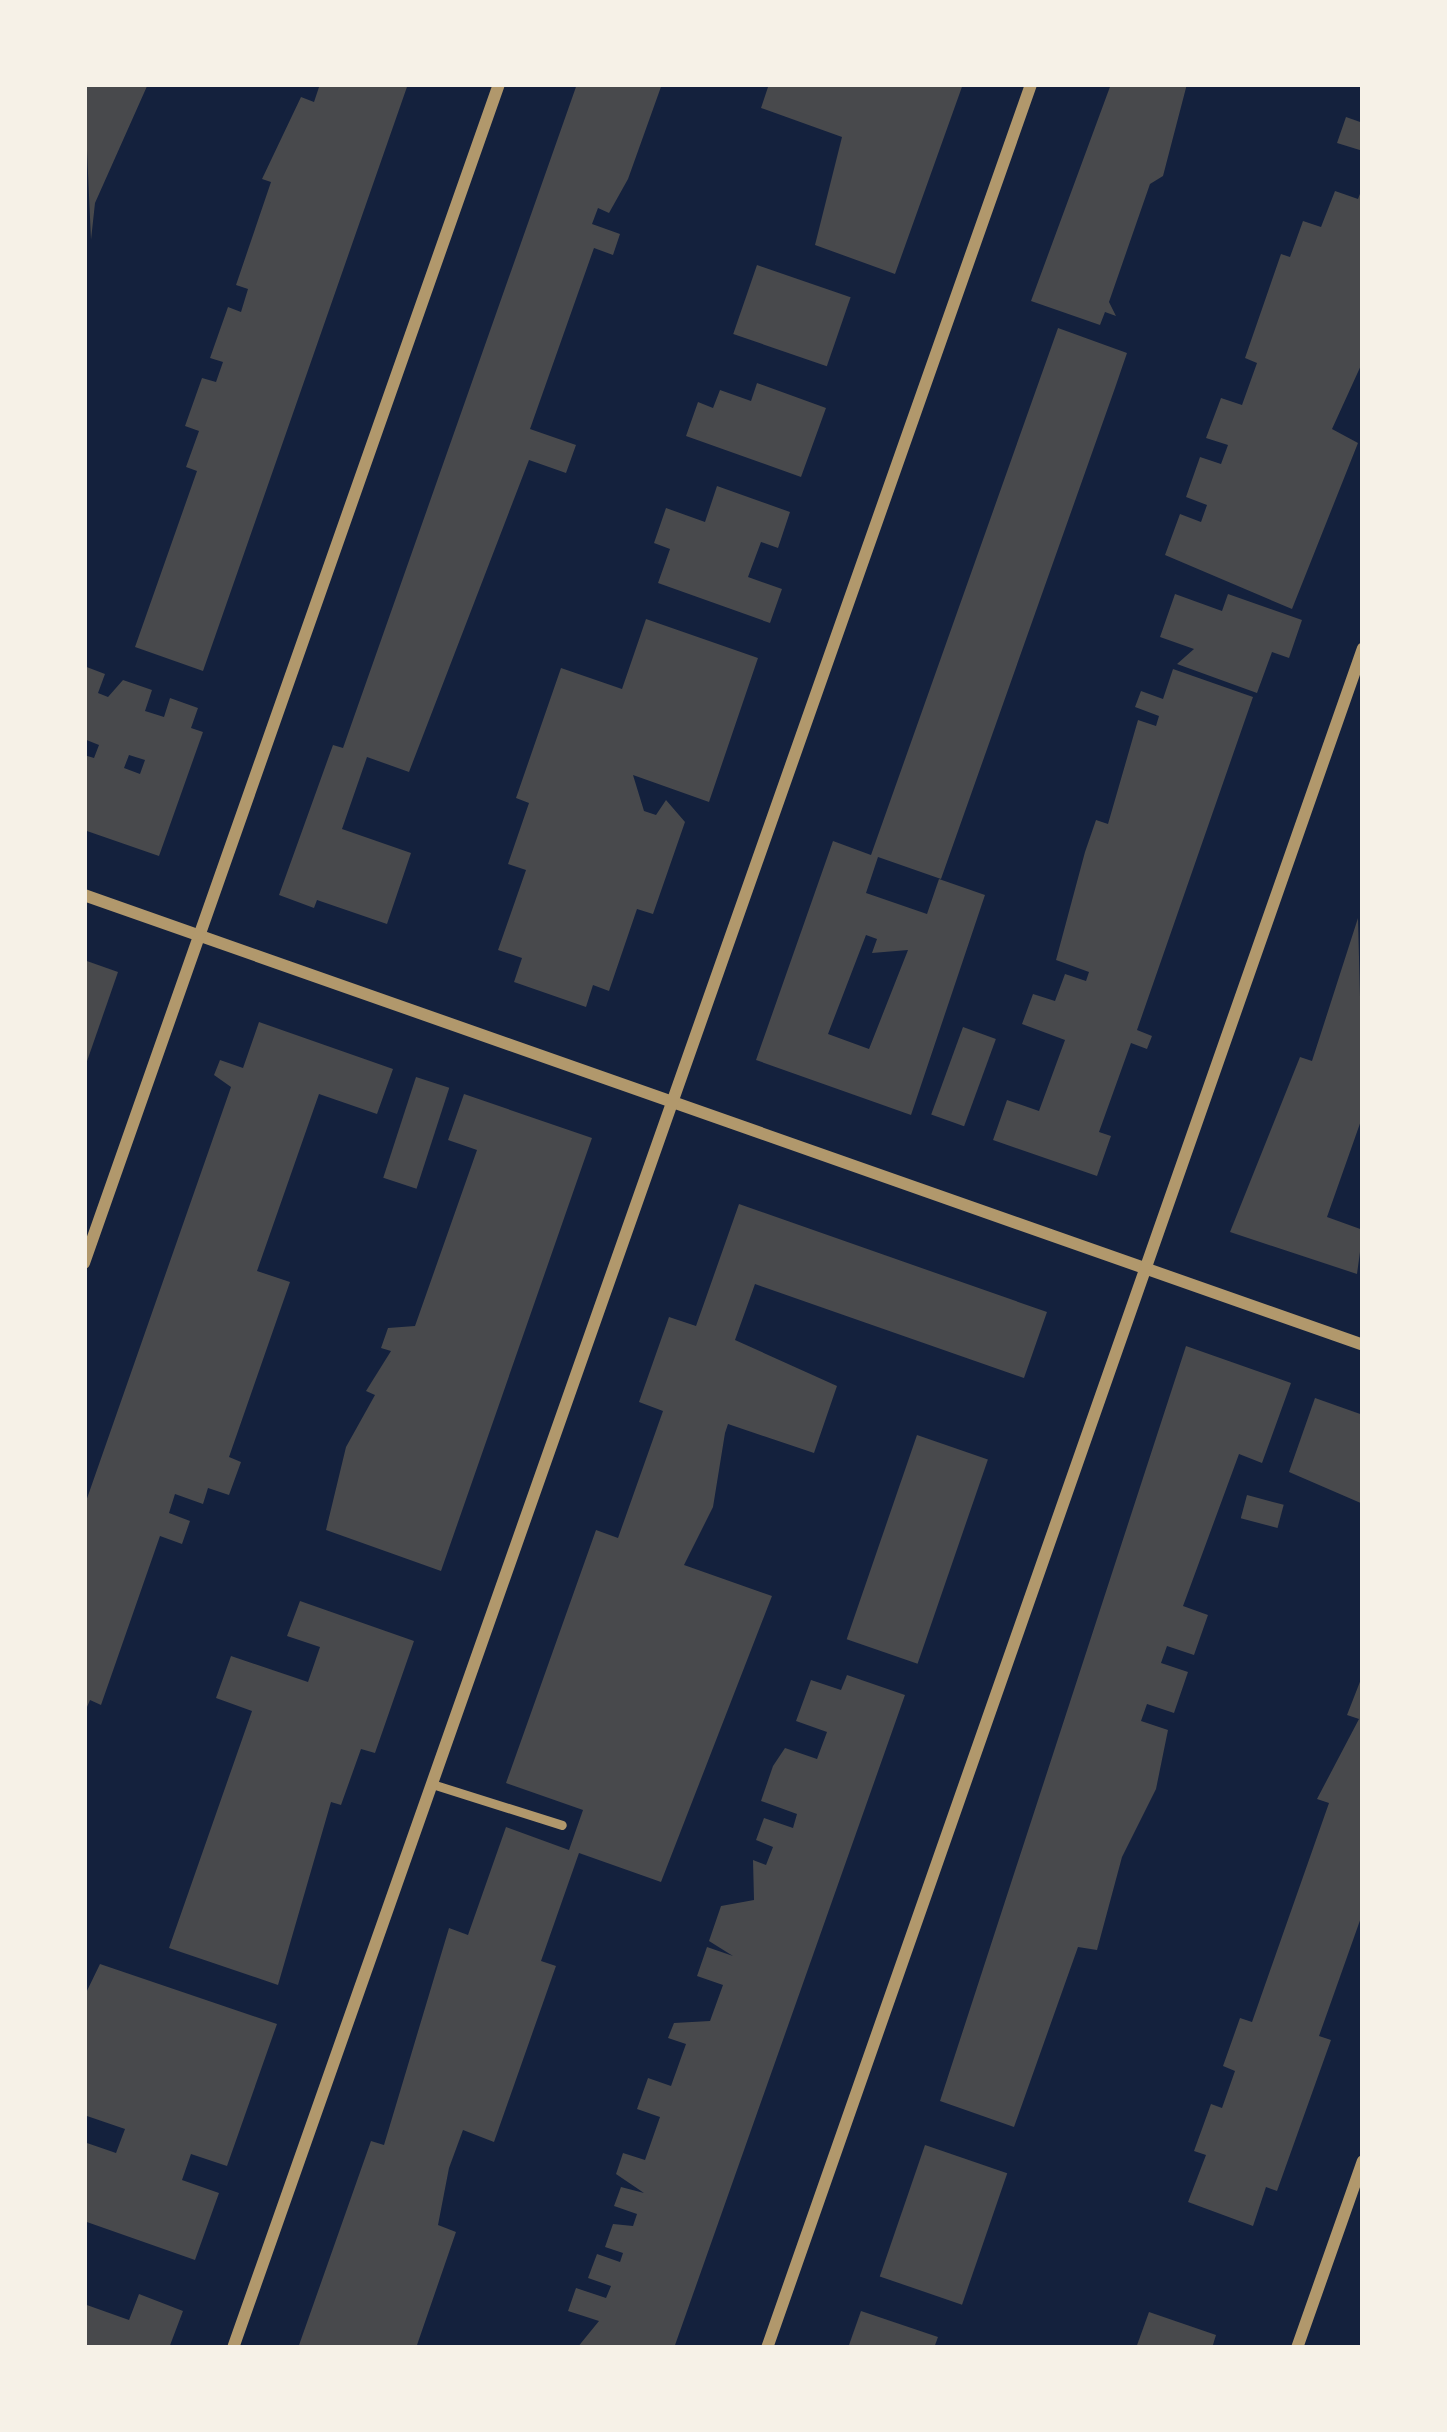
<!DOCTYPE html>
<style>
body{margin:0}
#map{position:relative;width:1447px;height:2432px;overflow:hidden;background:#14213d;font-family:"DejaVu Sans",sans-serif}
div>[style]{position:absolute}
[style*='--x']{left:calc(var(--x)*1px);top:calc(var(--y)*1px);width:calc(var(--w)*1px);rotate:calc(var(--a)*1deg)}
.building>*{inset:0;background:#48494c;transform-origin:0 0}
.service>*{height:9px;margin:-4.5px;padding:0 4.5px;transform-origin:4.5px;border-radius:4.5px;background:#b1986c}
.minor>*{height:12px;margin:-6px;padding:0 6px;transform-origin:6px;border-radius:6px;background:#b1986c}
span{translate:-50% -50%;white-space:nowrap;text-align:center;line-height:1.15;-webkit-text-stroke:10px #f6f1e7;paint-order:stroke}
.frame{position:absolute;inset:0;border:87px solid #f6f1e7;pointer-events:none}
</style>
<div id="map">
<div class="building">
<i style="clip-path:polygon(84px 84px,148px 84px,95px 203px,91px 240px)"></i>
<i style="clip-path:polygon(320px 84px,408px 84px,203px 671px,135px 647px,197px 471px,186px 467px,199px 431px,185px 426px,202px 378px,216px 382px,223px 362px,210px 358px,228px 307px,241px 312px,248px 289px,236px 285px,271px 182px,262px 179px,301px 97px,314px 102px)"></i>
<i style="clip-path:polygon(577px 84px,662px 84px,628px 179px,609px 213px,598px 208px,592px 224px,620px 234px,613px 255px,594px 248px,530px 429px,576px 445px,566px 473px,529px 460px,409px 772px,367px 757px,342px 829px,411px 853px,387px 924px,317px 900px,314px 908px,279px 895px,333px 745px,343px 748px)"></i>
<i style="clip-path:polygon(769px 84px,963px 84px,895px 274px,815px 245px,842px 137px,761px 108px)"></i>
<i style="clip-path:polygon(1111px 84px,1187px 84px,1163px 176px,1150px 184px,1109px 302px,1116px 316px,1105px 312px,1100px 325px,1031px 301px)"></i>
<i style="clip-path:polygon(1346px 117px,1363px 123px,1363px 151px,1337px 143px)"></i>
<i style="clip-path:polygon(1363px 186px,1363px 361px,1332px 429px,1358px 443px,1292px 609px,1165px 555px,1180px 514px,1201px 522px,1207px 505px,1186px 497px,1200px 457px,1221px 464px,1228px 445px,1206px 438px,1221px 398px,1242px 405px,1257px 363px,1245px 358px,1281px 254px,1290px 257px,1303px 221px,1321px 227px,1335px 191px,1358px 199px)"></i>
<i style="left:757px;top:265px;width:99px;height:73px;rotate:19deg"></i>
<i style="clip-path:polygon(evenodd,1058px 328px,1127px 353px,1115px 388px,941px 879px,878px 857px,866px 893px,927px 914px,939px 879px,985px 895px,911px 1115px,756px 1060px,833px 841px,871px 855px,1058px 328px,866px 935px,877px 939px,872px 953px,908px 950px,869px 1049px,828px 1034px,866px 935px)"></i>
<i style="clip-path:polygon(757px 383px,826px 408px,801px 477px,686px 436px,698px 402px,713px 408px,720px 390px,751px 401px)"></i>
<i style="clip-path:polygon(717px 486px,790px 512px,778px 548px,761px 542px,748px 577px,782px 589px,770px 623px,658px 583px,670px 549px,654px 543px,666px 508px,705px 522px)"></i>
<i style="clip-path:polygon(1175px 594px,1222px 611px,1228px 594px,1302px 620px,1289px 658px,1272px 652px,1257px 693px,1177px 664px,1194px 649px,1160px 637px)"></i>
<i style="clip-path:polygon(646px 619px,758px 658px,709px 802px,633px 775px,644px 811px,656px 815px,666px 800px,685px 822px,653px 914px,637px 909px,609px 991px,593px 985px,586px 1007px,514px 982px,522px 958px,498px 950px,526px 870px,508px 864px,529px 803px,516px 798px,561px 668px,622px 689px)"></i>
<i style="clip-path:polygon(evenodd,84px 666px,105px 674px,98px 693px,108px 697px,123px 680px,152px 690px,145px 711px,164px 717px,170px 698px,198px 708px,191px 728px,203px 732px,159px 856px,84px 830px,84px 755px,94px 758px,99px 745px,84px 739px,84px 666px,129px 755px,145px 760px,140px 774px,124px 768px,129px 755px)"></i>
<i style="clip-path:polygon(1173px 669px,1253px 697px,1137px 1030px,1152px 1036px,1147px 1049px,1131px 1043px,1099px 1132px,1111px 1136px,1097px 1176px,993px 1140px,1007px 1100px,1039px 1111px,1065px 1040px,1022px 1024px,1033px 994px,1055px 1001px,1065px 974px,1086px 981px,1089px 972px,1056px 960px,1085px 852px,1096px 820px,1108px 824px,1138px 720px,1156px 726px,1159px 716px,1135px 707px,1141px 691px,1163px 699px)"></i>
<i style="clip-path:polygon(1358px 918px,1363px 1115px,1327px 1217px,1363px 1230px,1357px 1274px,1230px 1232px,1300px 1057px,1312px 1061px)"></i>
<i style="clip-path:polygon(84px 960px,118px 972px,85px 1067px,84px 1067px)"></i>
<i style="clip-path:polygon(259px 1022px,393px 1069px,377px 1114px,319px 1094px,257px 1271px,290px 1282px,229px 1457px,241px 1462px,229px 1495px,208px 1488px,203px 1504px,175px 1494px,169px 1513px,190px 1521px,182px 1544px,160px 1536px,101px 1705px,90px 1700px,84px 1714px,84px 1507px,231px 1087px,214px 1075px,220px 1060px,243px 1068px)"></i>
<i style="left:963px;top:1027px;width:35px;height:93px;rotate:20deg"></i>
<i style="left:416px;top:1077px;width:35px;height:106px;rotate:18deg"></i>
<i style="clip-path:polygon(464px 1094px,592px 1138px,441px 1571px,326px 1530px,346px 1447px,375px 1395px,366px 1391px,391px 1351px,381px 1348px,388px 1328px,415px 1326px,477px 1150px,448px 1140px)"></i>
<i style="clip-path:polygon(739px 1204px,1047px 1312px,1024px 1378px,755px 1284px,735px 1340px,837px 1386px,814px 1453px,728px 1424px,725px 1433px,713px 1507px,684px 1565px,772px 1596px,661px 1882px,579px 1853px,541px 1961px,556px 1966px,494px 2142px,463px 2130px,449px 2168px,438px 2225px,456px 2232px,416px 2348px,298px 2348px,371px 2141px,384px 2145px,449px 1928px,468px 1935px,506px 1827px,569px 1850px,583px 1810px,506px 1783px,596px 1530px,618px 1538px,663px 1411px,639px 1402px,669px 1317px,696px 1326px)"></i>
<i style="clip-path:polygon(1186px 1346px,1291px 1383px,1262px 1463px,1239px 1454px,1186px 1598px,1183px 1606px,1208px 1615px,1194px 1655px,1167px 1646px,1161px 1663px,1188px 1672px,1174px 1713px,1147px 1704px,1141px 1721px,1168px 1730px,1156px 1789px,1122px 1857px,1097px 1950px,1078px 1947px,1014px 2127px,940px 2101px)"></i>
<i style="clip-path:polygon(1315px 1398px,1363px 1415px,1363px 1504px,1289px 1472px)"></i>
<i style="left:917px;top:1435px;width:75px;height:216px;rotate:19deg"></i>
<i style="left:1247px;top:1495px;width:38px;height:24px;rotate:15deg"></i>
<i style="clip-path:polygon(300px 1601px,414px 1641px,375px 1753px,361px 1749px,341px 1805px,331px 1802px,278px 1985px,169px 1948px,252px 1711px,216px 1698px,231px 1656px,308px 1682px,320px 1647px,287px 1636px)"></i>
<i style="clip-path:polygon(1363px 1674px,1363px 1912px,1319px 2036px,1331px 2040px,1277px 2191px,1266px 2187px,1253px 2226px,1188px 2202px,1206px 2155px,1194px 2151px,1211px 2104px,1222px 2108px,1235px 2071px,1223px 2066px,1240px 2018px,1252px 2022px,1329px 1803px,1317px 1799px,1359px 1719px,1347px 1715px)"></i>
<i style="clip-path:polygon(847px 1675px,905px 1695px,674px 2348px,577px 2348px,599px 2321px,568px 2311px,576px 2288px,606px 2298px,611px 2286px,588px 2278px,597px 2254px,620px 2262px,623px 2253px,605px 2247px,613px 2224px,633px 2226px,637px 2214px,614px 2206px,621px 2187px,644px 2193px,616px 2174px,623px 2153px,645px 2160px,660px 2117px,637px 2109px,648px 2078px,671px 2086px,686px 2044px,668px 2038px,674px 2023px,710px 2021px,723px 1985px,697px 1976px,707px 1947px,733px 1956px,709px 1941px,721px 1906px,754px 1900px,753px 1860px,766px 1865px,773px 1847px,756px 1840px,764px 1818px,793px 1828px,797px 1814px,761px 1801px,773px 1766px,785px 1748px,817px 1759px,827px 1732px,796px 1721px,811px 1680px,841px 1690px)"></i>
<i style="clip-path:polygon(100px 1964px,277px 2024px,227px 2166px,191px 2154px,182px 2180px,219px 2193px,195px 2260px,84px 2221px,84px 2142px,116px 2153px,125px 2129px,84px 2115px,84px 1997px)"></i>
<i style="left:925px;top:2145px;width:87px;height:139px;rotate:19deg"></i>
<i style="clip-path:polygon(139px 2294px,183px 2311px,169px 2348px,84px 2348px,84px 2304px,129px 2320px)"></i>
<i style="clip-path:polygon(861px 2311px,938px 2337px,934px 2348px,849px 2345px)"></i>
<i style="clip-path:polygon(1149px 2312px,1216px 2335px,1212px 2348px,1136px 2348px)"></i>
</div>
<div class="service">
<i style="--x:432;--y:1784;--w:136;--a:17.5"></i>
</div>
<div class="minor">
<i style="--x:84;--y:895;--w:1356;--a:19.38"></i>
<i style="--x:84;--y:1263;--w:1250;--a:-70.61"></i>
<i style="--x:233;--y:2348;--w:2401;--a:-70.58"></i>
<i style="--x:767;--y:2348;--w:1801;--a:-70.68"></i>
<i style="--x:1297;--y:2348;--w:198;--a:-70.6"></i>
</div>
<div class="frame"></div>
</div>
